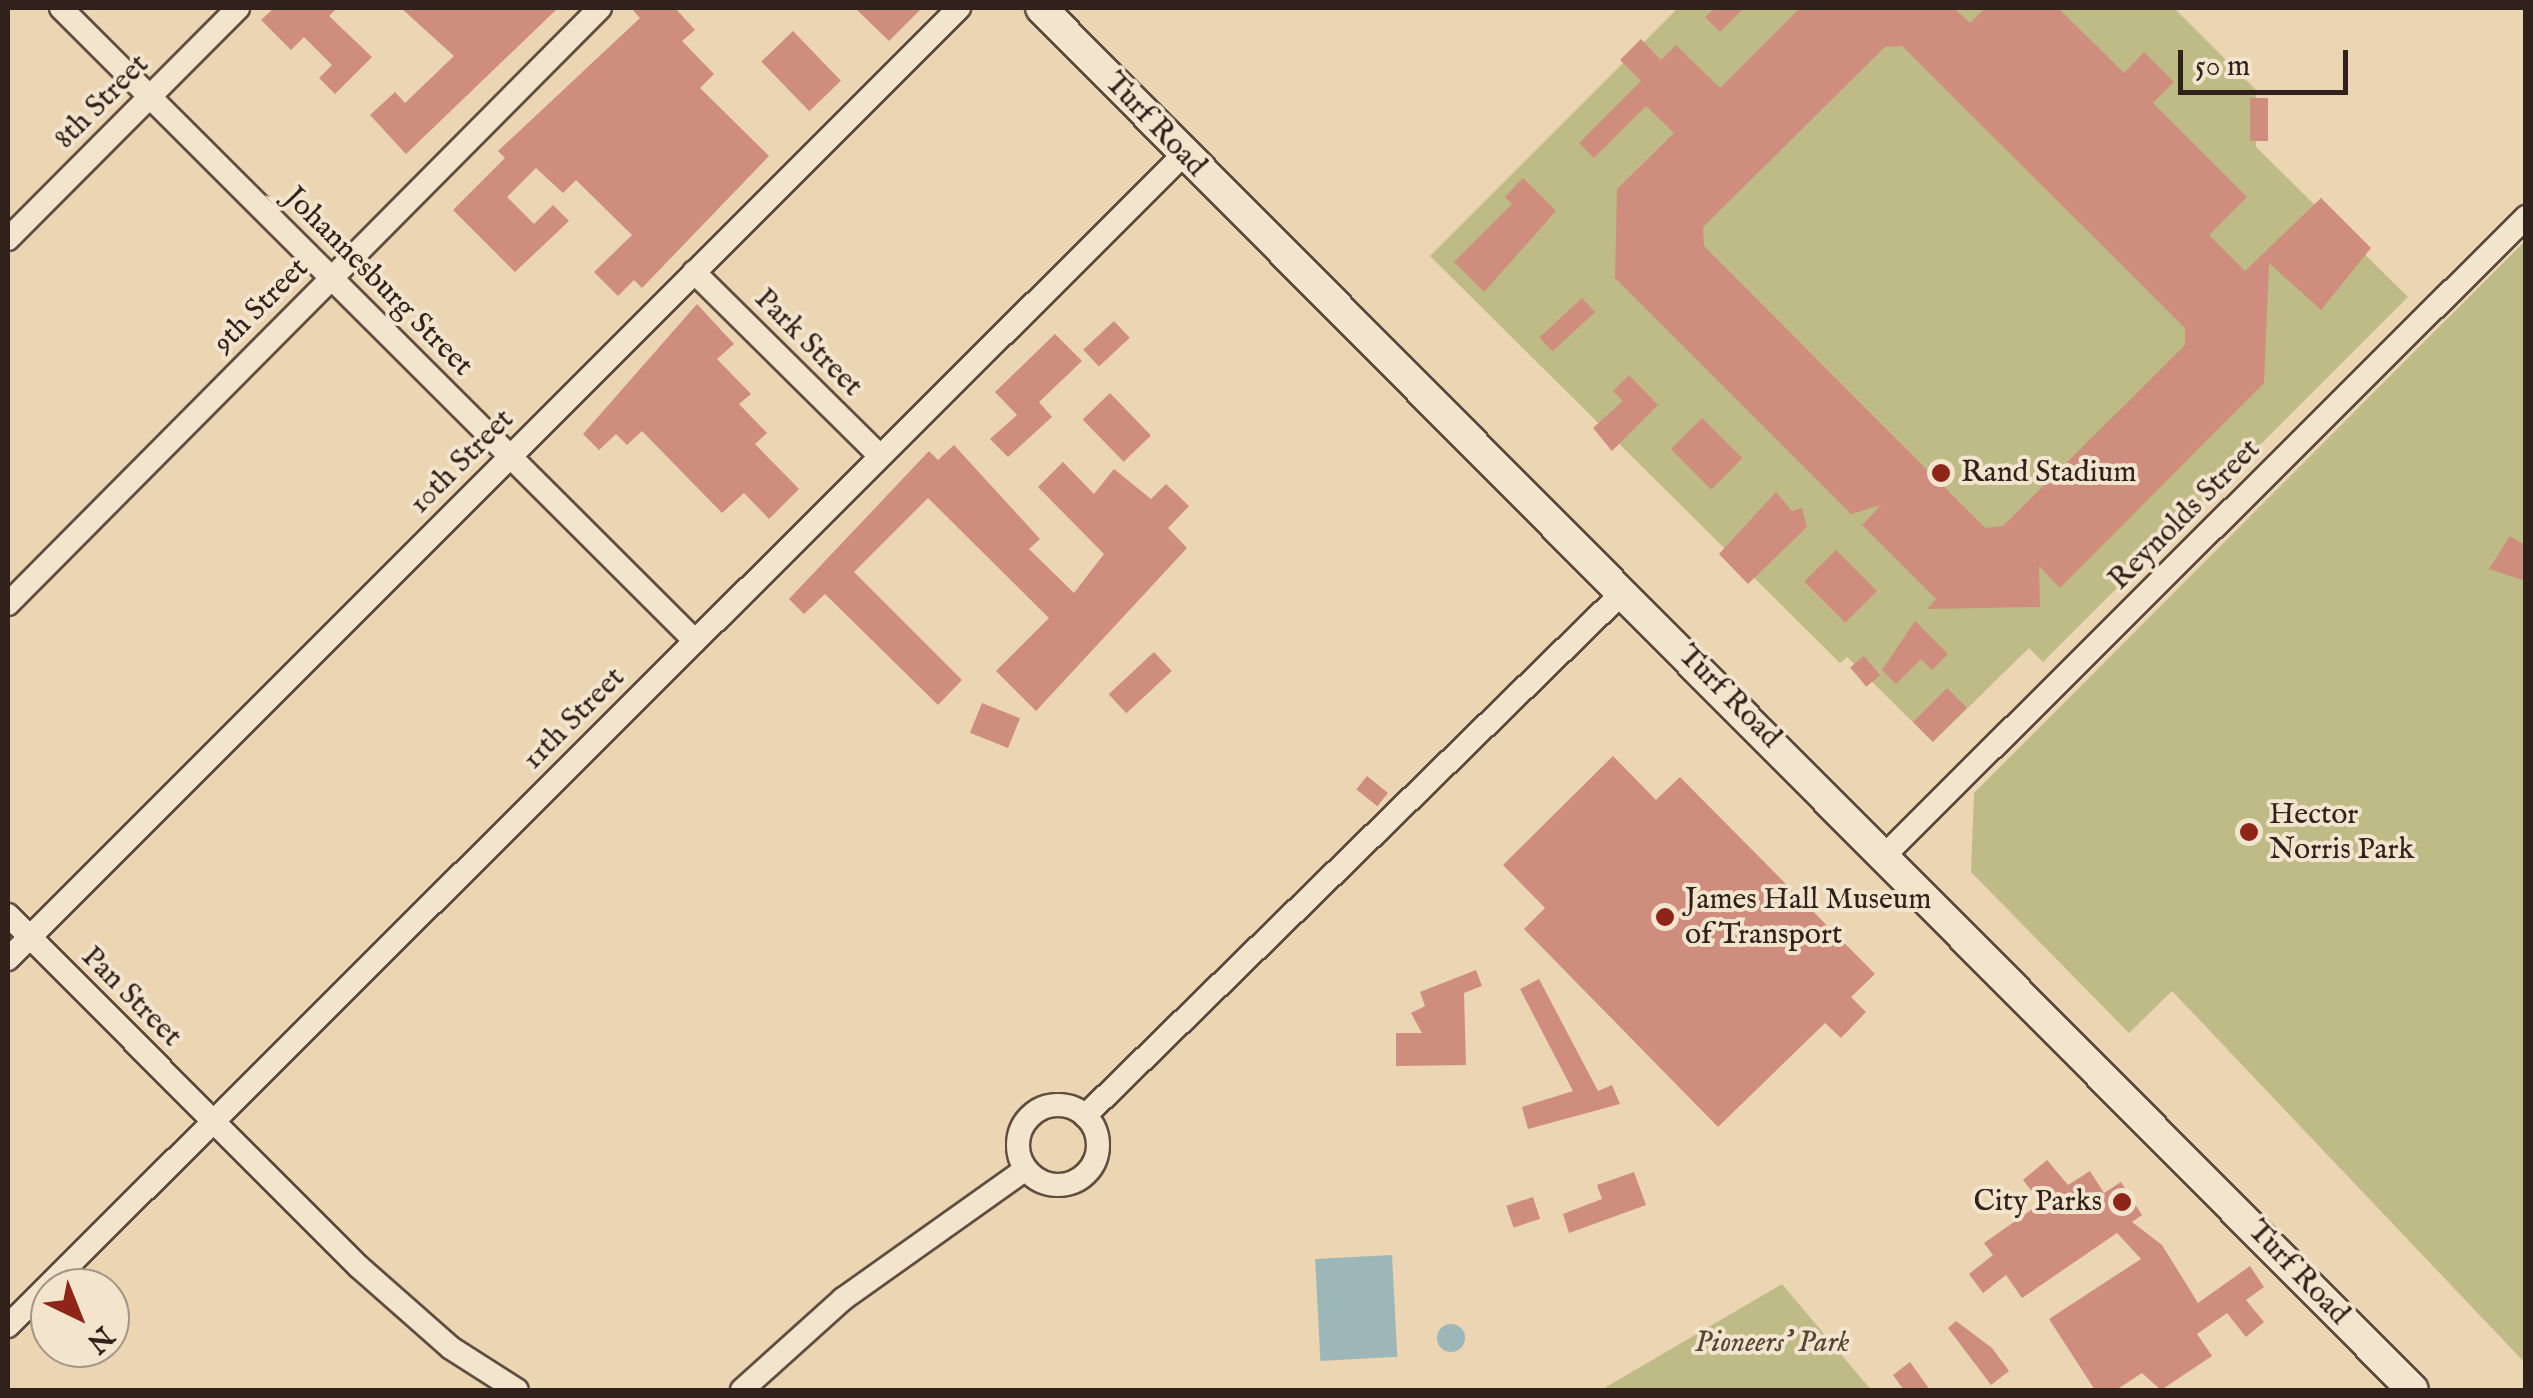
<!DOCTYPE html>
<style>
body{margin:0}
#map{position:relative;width:2533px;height:1398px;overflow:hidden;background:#ebd5b2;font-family:"IM FELL English",serif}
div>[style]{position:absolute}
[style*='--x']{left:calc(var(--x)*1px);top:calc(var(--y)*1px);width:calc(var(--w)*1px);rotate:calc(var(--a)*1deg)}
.green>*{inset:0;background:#bebb87}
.water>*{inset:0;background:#9db6b7;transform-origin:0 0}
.round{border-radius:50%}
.building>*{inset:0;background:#cf8d7e;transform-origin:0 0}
.roads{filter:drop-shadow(2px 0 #5f4e40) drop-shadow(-2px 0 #5f4e40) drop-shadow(0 2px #5f4e40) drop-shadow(0 -2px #5f4e40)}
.street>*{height:22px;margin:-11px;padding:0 11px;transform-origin:11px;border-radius:11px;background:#f2e4cd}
.street>.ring{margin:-11px;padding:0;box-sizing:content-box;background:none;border:22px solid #f2e4cd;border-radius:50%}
.secondary>*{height:30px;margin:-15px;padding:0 15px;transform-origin:15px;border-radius:15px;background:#f2e4cd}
.dots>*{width:28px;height:28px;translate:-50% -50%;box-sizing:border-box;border:5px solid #f2e4cd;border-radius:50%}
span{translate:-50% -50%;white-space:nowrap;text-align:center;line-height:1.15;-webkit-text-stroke:8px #f2e4cd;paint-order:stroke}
.street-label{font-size:30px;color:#30211a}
.poi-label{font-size:30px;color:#30211a}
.left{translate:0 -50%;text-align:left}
.right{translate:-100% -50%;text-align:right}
.park-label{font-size:30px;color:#544835;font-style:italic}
.frame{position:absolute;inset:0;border:10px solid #30211a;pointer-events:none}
.north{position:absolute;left:30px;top:1268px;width:100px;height:100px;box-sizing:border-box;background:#f2e4cd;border:2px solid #a49685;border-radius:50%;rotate:137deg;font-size:28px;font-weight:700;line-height:40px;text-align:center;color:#30211a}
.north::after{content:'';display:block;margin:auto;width:35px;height:45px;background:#8f2418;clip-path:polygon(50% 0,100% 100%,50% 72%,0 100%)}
.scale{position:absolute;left:2178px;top:50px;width:170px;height:45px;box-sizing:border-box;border:5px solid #30211a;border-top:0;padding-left:12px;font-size:30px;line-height:35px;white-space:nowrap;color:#30211a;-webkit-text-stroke:8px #f2e4cd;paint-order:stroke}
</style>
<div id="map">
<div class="green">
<i style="clip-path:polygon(1678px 8px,2174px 8px,2256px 90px,2256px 147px,2408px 297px,2043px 662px,2029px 648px,1933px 742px,1847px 657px,1840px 663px,1430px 256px)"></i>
<i style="clip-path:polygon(2525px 241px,2525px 1363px,2172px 991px,2129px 1033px,1971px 872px,1974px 793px)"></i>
<i style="clip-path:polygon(1782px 1284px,1871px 1390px,1601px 1390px)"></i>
</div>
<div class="water">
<i style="left:1392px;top:1255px;width:102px;height:77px;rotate:87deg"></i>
<i class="round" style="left:1437px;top:1324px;width:28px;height:28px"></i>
</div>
<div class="building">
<i style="clip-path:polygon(274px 8px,337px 8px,329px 16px,372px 57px,335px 94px,319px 78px,332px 65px,304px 37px,291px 50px,261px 20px)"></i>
<i style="clip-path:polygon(401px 8px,558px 8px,406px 154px,370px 115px,395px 92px,405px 103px,454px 56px)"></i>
<i style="clip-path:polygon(631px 8px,675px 8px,695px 30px,682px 41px,714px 74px,700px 88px,769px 156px,642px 288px,634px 280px,618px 296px,594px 272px,632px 235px,576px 180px,563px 193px,536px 168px,507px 197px,534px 224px,553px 205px,569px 221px,515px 272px,453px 210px,505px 158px,498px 151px,640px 18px)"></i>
<i style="clip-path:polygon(855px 8px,922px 8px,889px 41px)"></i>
<i style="clip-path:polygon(1715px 8px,1744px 8px,1720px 32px,1705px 17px)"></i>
<i style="clip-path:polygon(evenodd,1800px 8px,1954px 8px,1970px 23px,1985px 8px,2058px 8px,2124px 73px,2144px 52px,2174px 82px,2153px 103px,2247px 197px,2209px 235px,2245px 271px,2321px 198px,2371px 248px,2321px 310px,2269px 263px,2264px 383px,2060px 588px,2039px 566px,2040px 607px,1927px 609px,1936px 599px,1862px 525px,1881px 505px,1851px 514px,1615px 278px,1617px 189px,1674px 133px,1646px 106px,1594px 158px,1579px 143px,1641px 81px,1620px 60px,1641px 39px,1661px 60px,1676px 45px,1720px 88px,1800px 8px,1902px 46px,2185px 328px,2185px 345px,2003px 526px,1985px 528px,1704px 246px,1703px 227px,1885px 47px,1902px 46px)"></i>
<i style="left:793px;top:31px;width:69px;height:44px;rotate:46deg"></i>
<i style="left:2250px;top:98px;width:18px;height:43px"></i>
<i style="clip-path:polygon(1523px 178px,1556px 211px,1484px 292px,1454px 262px,1512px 204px,1505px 197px)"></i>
<i style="left:1582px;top:298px;width:19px;height:58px;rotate:47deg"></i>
<i style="clip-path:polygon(697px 304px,734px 344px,717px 359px,751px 394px,739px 404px,767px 433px,755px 444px,799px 489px,769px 519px,744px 493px,722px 513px,642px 431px,627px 445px,616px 434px,599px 450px,583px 434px)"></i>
<i style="left:1114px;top:321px;width:23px;height:42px;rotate:47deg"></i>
<i style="clip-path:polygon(1055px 334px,1082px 361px,1039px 402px,1052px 417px,1008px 457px,990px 439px,1017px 415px,995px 392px)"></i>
<i style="clip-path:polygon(1629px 375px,1658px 405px,1612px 451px,1593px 428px,1623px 401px,1613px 391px)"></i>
<i style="left:1110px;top:393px;width:59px;height:38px;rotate:46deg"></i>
<i style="left:1702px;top:418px;width:57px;height:44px;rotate:45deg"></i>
<i style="clip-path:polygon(954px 445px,1040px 539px,1029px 549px,1074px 593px,1104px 554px,1038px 487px,1063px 462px,1094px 494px,1114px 469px,1151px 499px,1166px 484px,1189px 506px,1168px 528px,1187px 548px,1036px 711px,996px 671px,1049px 618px,928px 498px,854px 572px,962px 680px,938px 705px,825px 594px,804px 614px,789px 599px,929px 451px,938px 460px)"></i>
<i style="clip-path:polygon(1776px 492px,1792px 511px,1802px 508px,1807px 527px,1748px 584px,1719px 554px)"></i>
<i style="clip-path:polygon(2510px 536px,2526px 546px,2526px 581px,2489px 569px)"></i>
<i style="left:1836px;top:550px;width:58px;height:45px;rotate:45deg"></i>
<i style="clip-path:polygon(1915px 621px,1948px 654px,1932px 670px,1921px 659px,1896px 684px,1882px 670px)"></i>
<i style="left:1154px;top:652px;width:26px;height:62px;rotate:47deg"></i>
<i style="left:1864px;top:656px;width:25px;height:18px;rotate:50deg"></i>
<i style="left:1947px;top:688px;width:28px;height:48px;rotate:45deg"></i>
<i style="left:982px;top:703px;width:41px;height:32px;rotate:22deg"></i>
<i style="clip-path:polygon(1613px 756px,1656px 800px,1680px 777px,1875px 974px,1851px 997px,1866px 1012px,1841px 1038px,1825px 1023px,1718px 1127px,1524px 929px,1545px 908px,1503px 865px)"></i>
<i style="left:1367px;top:776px;width:27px;height:17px;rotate:39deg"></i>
<i style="clip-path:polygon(1476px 970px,1482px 986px,1464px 993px,1466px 1065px,1396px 1066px,1396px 1033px,1422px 1033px,1411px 1013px,1425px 1006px,1420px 992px)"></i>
<i style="clip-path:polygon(1539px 979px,1598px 1091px,1612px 1085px,1620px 1104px,1528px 1129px,1522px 1107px,1573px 1091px,1520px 989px)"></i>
<i style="clip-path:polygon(2047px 1160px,2068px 1185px,2090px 1171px,2104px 1193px,2121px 1182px,2142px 1215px,2132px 1222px,2162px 1245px,2198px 1303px,2250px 1266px,2264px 1287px,2246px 1300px,2264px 1322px,2246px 1337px,2227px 1313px,2197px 1334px,2212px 1356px,2161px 1390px,2142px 1373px,2116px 1390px,2095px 1390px,2049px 1319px,2141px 1259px,2117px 1233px,2022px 1298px,2006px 1275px,1983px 1293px,1969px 1274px,1993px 1255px,1984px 1243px,2041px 1203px,2023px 1180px)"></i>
<i style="clip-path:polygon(1634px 1172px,1646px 1205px,1569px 1233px,1563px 1214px,1602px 1199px,1597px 1185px)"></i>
<i style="left:1533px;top:1197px;width:23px;height:28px;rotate:72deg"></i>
<i style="clip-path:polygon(1956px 1321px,1992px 1348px,2009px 1371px,1991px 1385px,1948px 1328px)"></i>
<i style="clip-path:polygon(1910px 1362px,1930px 1390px,1904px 1390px,1893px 1375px)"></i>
</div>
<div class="roads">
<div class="street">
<i style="--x:61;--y:8;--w:896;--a:44.95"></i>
<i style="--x:8;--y:239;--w:326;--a:-45.1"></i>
<i style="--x:694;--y:272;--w:262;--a:44.7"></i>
<i style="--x:8;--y:604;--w:840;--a:-45.19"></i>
<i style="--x:1886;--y:854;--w:903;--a:-44.87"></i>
<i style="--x:8;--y:915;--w:496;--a:45.1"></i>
<i style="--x:358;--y:1266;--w:124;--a:41.4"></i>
<i style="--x:451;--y:1348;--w:78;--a:32.5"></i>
<i style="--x:8;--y:959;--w:1345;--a:-45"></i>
<i class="ring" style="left:1018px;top:1105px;width:58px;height:58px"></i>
<i style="--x:1085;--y:1116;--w:751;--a:-44.24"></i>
<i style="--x:8;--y:1326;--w:1659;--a:-44.9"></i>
<i style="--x:742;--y:1390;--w:136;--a:-42"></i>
<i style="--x:843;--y:1299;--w:224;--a:-35.4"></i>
</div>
<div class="secondary">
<i style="--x:1041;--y:8;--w:1947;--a:45.21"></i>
</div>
</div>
<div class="dots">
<i style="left:1941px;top:473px;background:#8f2418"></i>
<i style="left:2249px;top:832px;background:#8f2418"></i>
<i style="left:1665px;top:917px;background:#8f2418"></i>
<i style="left:2122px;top:1202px;background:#8f2418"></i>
</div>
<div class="street-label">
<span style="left:102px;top:102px;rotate:-45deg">8th Street</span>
<span style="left:1155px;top:125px;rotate:46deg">Turf Road</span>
<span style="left:378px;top:282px;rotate:45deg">Johannesburg Street</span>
<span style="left:261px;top:306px;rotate:-45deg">9th Street</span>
<span style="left:808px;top:343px;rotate:45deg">Park Street</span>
<span style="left:462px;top:462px;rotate:-45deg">10th Street</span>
<span style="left:2185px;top:515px;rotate:-45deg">Reynolds Street</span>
<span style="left:1729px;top:697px;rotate:45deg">Turf Road</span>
<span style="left:574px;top:719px;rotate:-45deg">11th Street</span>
<span style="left:131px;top:997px;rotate:45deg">Pan Street</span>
<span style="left:2298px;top:1273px;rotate:46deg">Turf Road</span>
</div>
<div class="poi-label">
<span class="left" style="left:1961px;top:473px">Rand Stadium</span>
<span class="left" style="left:2269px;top:832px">Hector<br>Norris Park</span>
<span class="left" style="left:1685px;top:917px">James Hall Museum<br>of Transport</span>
<span class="right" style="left:2102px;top:1202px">City Parks</span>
</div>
<div class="park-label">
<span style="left:1772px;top:1343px">Pioneers' Park</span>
</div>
<div class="frame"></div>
<div class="north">N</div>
<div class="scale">50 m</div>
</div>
